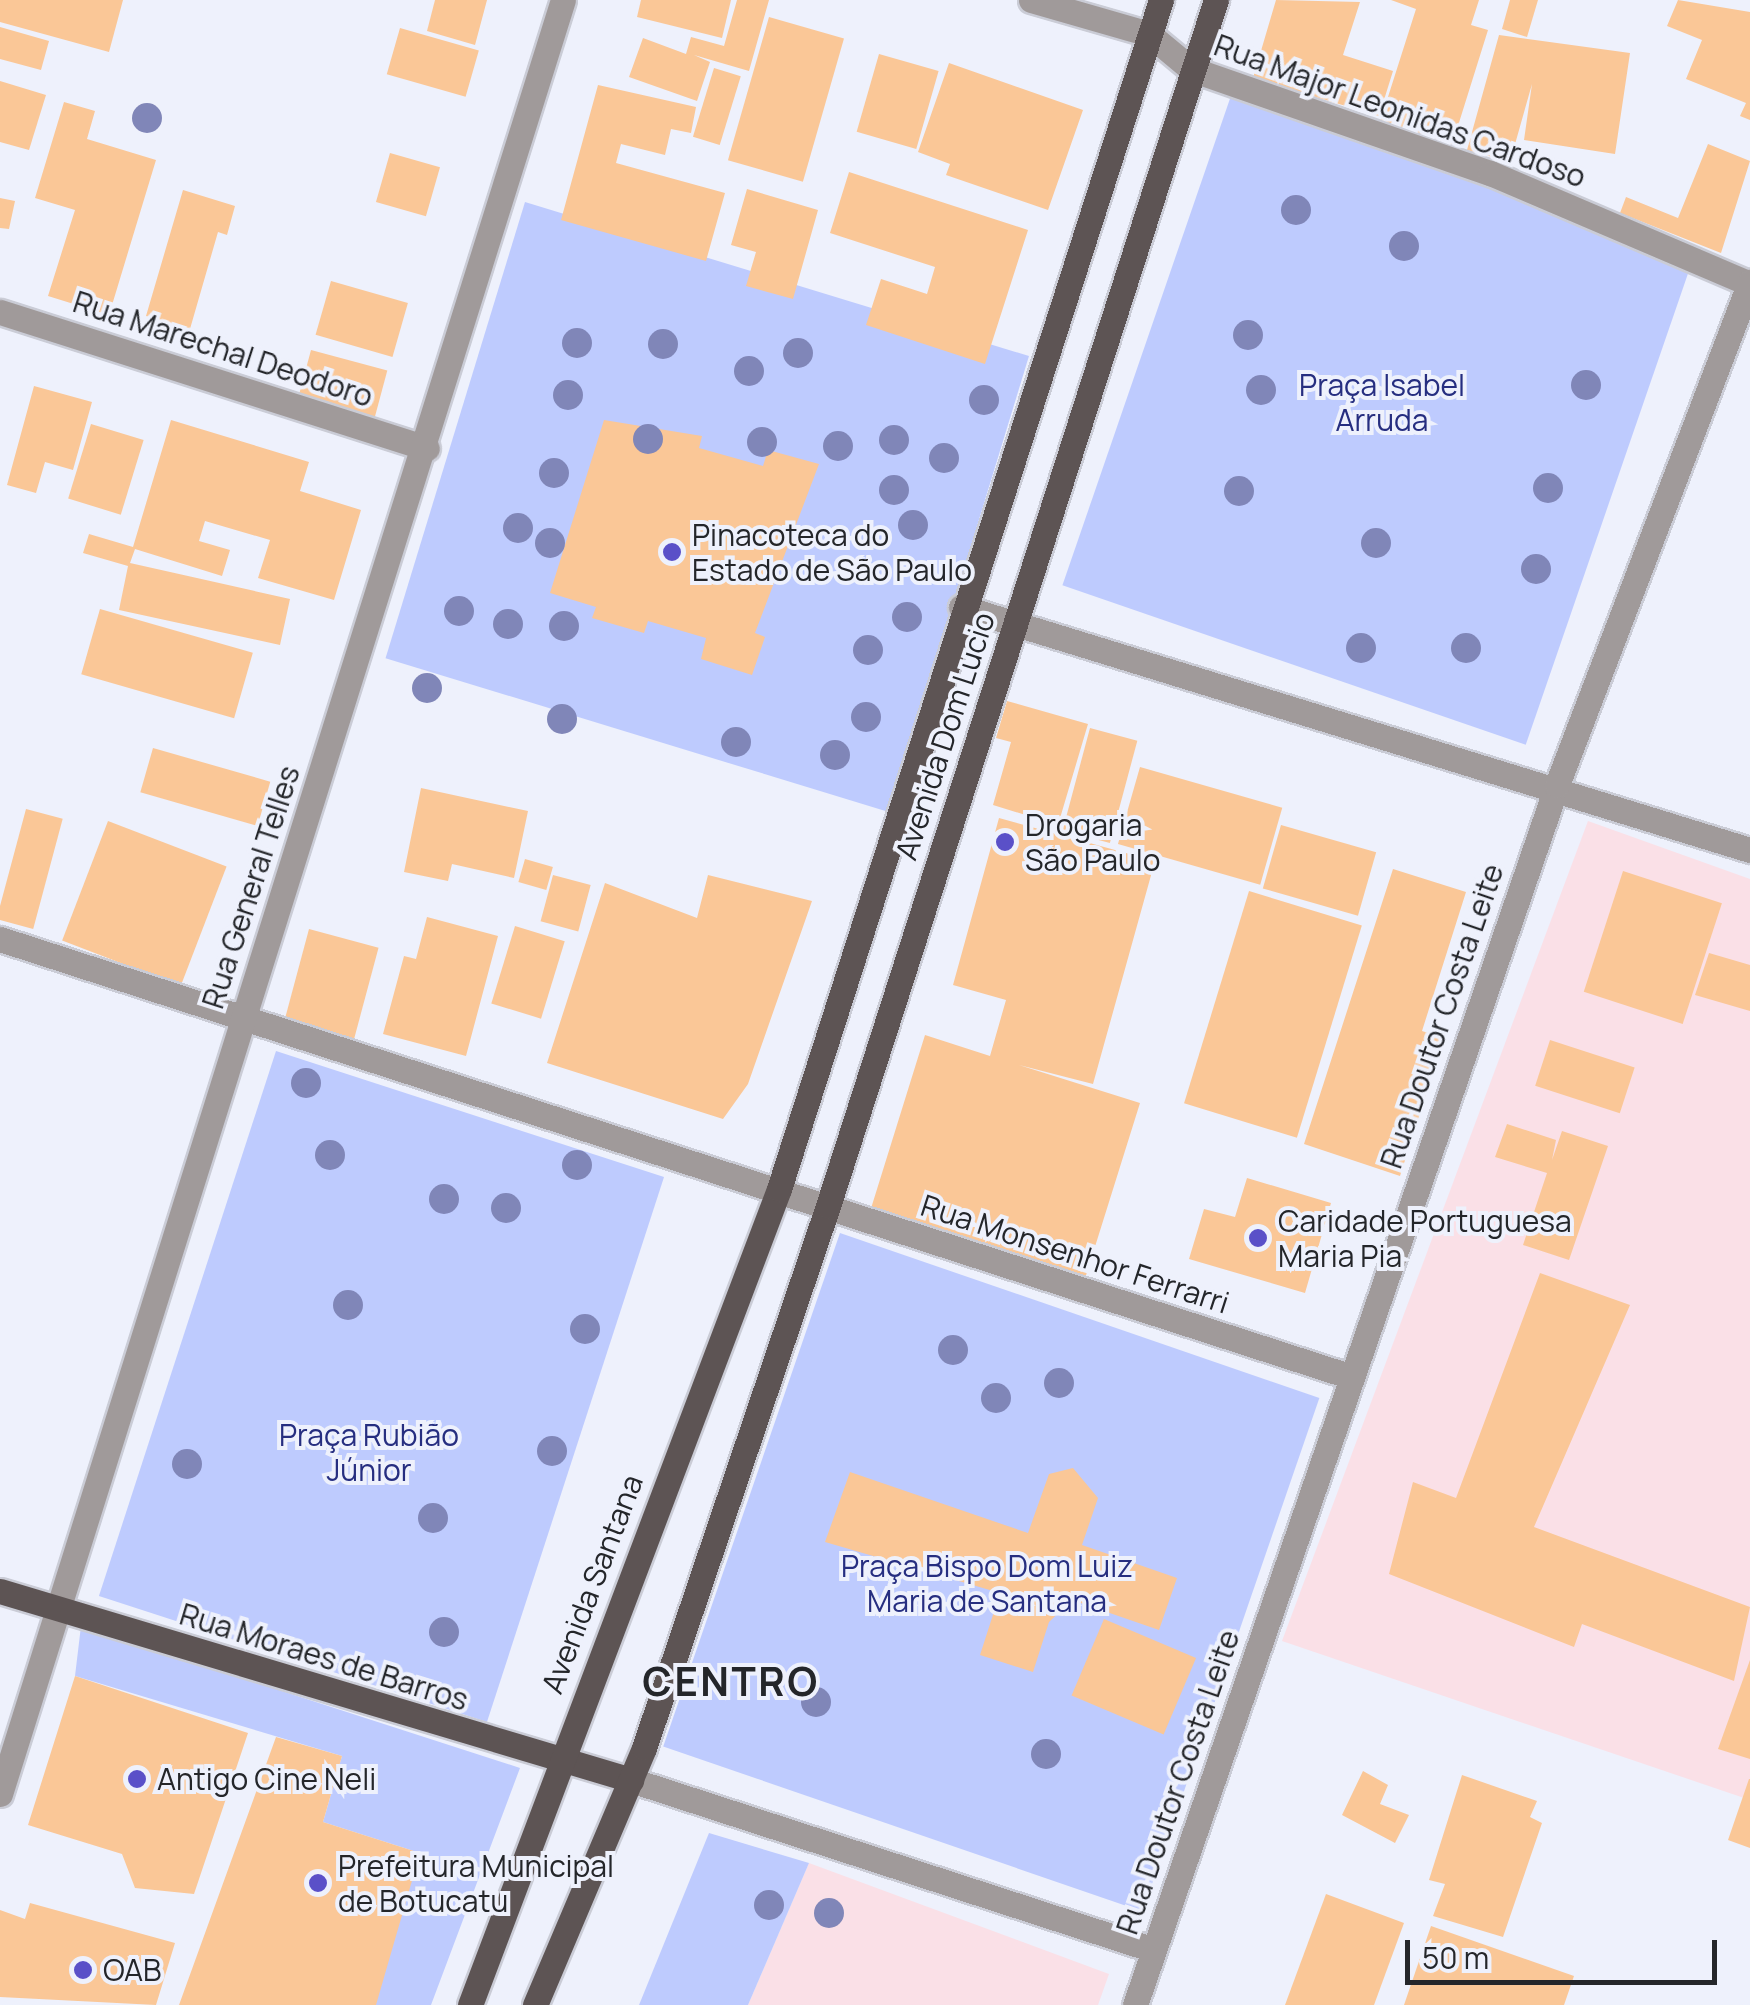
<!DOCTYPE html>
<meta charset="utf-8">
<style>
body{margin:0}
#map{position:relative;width:1750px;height:2005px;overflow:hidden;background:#eef1fc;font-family:Manrope,sans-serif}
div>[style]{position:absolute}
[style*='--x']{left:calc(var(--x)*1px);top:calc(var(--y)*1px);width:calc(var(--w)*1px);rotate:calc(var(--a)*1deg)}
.education>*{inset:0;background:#fae0e7}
.green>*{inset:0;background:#becbfe;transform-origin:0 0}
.building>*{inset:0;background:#fac797;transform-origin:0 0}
.roads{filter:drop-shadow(2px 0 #caccd6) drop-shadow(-2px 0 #caccd6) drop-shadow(0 2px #caccd6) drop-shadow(0 -2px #caccd6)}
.minor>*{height:25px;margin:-12.5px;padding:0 12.5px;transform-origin:12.5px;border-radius:12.5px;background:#a09a9a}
.major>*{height:25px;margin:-12.5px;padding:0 12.5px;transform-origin:12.5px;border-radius:12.5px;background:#5d5454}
.trees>*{width:30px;height:30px;margin:-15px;border-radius:50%;background:#8086b8}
.dots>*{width:28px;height:28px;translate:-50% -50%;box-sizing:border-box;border:5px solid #eef1fc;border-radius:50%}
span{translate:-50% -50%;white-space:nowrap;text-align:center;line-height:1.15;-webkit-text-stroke:8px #eef1fc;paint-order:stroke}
.street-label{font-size:30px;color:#24262a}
.park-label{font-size:30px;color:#262e80}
.poi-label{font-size:30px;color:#24262a}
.left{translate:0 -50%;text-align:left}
.district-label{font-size:40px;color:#24262a;font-weight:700;letter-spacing:2.5px}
.scale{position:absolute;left:1405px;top:1940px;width:312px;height:45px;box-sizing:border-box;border:5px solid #24262a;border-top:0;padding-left:12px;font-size:30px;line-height:35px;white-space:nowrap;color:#24262a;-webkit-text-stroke:8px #eef1fc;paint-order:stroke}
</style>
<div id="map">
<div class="education">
<i style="clip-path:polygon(1588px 821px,1750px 879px,1750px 1800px,1282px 1641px)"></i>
<i style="clip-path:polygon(809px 1863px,1109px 1974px,1098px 2005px,748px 2005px)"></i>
</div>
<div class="green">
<i style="left:1234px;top:87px;width:490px;height:527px;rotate:19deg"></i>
<i style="left:525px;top:202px;width:527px;height:477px;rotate:17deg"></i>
<i style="left:276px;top:1051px;width:408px;height:573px;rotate:18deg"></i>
<i style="left:840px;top:1233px;width:507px;height:543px;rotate:19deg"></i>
<i style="clip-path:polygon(81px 1626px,520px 1768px,431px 2005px,370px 2005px,420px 1853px,323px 1822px,342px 1756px,75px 1676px)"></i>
<i style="clip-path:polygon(709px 1833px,809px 1863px,748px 2005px,639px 2005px)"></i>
</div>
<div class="building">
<i style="clip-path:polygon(0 0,123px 0,109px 52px,0 22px)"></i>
<i style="clip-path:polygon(435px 0,487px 0,475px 45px,427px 31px)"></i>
<i style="clip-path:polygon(641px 0,731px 0,722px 38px,637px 17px)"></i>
<i style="clip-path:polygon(737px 0,769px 0,749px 71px,694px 55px,710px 62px,697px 101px,629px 77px,643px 38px,686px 54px,691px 37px,724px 46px)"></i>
<i style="clip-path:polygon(1276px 0,1360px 2px,1343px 55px,1393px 71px,1379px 116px,1253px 78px)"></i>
<i style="clip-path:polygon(1391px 0,1479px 0,1471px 25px,1488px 30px,1452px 145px,1380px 122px,1416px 9px)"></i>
<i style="clip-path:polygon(1510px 0,1538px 0,1527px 37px,1502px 29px)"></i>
<i style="clip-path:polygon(1678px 0,1750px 12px,1750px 120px,1740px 116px,1746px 103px,1686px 79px,1702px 40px,1667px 26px)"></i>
<i style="left:769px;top:17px;width:78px;height:149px;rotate:16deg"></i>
<i style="clip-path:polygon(0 27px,49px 41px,41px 70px,0 59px)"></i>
<i style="left:400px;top:28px;width:82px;height:48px;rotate:16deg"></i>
<i style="clip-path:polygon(1499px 35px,1630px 53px,1615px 154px,1524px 140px,1532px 84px,1510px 162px,1467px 150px)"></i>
<i style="left:879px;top:54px;width:62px;height:81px;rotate:16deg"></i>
<i style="clip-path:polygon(949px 63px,1083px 110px,1048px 210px,946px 175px,950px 164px,918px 152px)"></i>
<i style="left:714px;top:68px;width:28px;height:72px;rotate:17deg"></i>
<i style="clip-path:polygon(0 81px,46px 95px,29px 150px,0 142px)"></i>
<i style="clip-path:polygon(598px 85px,696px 107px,691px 133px,671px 129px,665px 155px,621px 144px,616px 163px,725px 193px,706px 261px,561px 220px)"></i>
<i style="clip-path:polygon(64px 102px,95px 111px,87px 139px,156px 160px,109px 315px,48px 296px,75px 210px,35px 198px)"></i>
<i style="clip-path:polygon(1708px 144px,1750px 161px,1721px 253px,1620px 213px,1626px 197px,1678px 218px)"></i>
<i style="left:390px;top:153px;width:52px;height:51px;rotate:16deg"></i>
<i style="clip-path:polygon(849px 172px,1028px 230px,985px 364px,866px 325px,881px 279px,927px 294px,935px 267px,830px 233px)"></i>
<i style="clip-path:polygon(747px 189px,818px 210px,793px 299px,746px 286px,756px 252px,731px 245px)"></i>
<i style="clip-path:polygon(183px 190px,235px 206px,227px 235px,218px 232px,190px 329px,146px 316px)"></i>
<i style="clip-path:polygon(0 198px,15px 201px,9px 229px,0 228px)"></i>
<i style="left:331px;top:281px;width:80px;height:56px;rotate:16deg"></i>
<i style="left:311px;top:350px;width:79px;height:57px;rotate:15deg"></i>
<i style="clip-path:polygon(34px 386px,92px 402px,73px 470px,45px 462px,36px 493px,7px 485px)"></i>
<i style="clip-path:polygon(171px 420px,309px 462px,300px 491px,361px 510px,334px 600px,258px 578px,270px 540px,205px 521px,199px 541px,230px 550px,222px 576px,135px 549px,130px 563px,290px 599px,280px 645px,119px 610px,128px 566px,83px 553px,89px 534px,133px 547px)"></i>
<i style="clip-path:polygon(604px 420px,702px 436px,699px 448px,763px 466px,768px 450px,819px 464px,755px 633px,765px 637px,752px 675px,701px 659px,706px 638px,648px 621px,644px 633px,592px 618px,596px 607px,550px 593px)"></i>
<i style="left:91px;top:424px;width:55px;height:78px;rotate:17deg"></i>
<i style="left:100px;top:609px;width:159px;height:68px;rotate:16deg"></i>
<i style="clip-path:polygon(1007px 701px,1088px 724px,1058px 825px,993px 805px,1011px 742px,996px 738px)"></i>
<i style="left:1090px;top:728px;width:49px;height:106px;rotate:15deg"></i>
<i style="left:153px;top:748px;width:122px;height:46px;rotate:16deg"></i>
<i style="left:1140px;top:767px;width:148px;height:80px;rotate:16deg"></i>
<i style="clip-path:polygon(421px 788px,528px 811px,514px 878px,452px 864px,448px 881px,404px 872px)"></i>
<i style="left:26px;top:809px;width:38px;height:114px;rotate:15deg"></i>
<i style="clip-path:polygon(999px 818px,1155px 861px,1093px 1084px,1019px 1065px,1140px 1103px,1083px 1285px,868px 1218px,925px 1035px,990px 1056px,1006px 1000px,953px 985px)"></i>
<i style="left:108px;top:821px;width:127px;height:128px;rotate:21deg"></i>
<i style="left:1281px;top:825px;width:99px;height:66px;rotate:16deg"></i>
<i style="left:525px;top:859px;width:29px;height:24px;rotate:16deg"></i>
<i style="clip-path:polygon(1393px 869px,1466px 892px,1422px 1031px,1444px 1038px,1400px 1176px,1304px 1144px)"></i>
<i style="left:1623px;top:871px;width:104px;height:127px;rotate:18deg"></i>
<i style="left:553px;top:875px;width:39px;height:48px;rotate:15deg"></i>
<i style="clip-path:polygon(708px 875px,812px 901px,748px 1084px,723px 1119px,547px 1063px,605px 883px,697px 918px)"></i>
<i style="left:1249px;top:891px;width:118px;height:222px;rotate:17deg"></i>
<i style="clip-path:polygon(427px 917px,498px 936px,466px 1056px,383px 1034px,404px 956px,416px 959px)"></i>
<i style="left:515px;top:926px;width:52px;height:81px;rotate:17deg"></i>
<i style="left:309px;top:929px;width:72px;height:102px;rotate:15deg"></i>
<i style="clip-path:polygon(1709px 953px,1750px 965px,1750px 1011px,1695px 995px)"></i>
<i style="left:1550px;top:1040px;width:89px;height:48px;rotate:18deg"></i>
<i style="clip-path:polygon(1507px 1124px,1556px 1140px,1552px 1160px,1562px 1131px,1608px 1146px,1569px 1260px,1523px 1245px,1547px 1173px,1495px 1157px)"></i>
<i style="clip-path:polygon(1247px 1178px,1331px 1203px,1305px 1293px,1189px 1259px,1204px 1209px,1235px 1217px)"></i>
<i style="clip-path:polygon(1540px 1273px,1630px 1305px,1534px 1527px,1750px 1607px,1734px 1681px,1582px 1624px,1574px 1647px,1389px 1574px,1413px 1482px,1456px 1498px)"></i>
<i style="clip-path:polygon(1073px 1468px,1098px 1498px,1082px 1545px,1177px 1578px,1159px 1630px,1072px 1600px,1049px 1622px,1033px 1672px,980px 1655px,1000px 1593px,825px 1542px,850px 1472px,1028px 1533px,1049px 1474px)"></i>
<i style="left:1104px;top:1619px;width:100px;height:83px;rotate:23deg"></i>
<i style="clip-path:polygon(1750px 1660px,1750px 1759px,1718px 1749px)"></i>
<i style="clip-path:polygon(75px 1676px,248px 1733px,194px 1894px,135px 1888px,122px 1854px,28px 1825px)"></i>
<i style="clip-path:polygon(276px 1737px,342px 1756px,323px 1822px,420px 1853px,376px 2005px,179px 2005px)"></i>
<i style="clip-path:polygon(1363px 1771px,1388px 1785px,1380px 1804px,1409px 1815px,1395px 1843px,1342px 1815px)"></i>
<i style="clip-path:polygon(1462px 1775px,1537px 1801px,1530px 1817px,1542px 1823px,1503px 1937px,1433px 1916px,1445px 1884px,1429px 1880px)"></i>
<i style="clip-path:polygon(1749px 1779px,1750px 1779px,1750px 1848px,1728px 1840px)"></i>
<i style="clip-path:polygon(1326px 1894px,1404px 1923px,1374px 2005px,1285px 2005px)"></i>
<i style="clip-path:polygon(30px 1903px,175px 1943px,156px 2005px,0 1997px,0 1910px,25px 1919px)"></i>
<i style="clip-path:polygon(1431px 1926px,1574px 1976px,1564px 2005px,1404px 2005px)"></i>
</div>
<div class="roads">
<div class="minor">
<i style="--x:1031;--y:0;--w:123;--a:16.1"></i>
<i style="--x:1149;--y:34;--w:55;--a:39.8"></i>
<i style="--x:1191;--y:69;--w:317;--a:19.2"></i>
<i style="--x:1490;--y:173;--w:283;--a:23.1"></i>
<i style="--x:0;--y:312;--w:448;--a:17.7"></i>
<i style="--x:961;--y:607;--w:826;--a:17.12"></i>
<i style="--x:0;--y:939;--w:1421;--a:17.95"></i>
<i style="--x:631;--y:1780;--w:550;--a:18.01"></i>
<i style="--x:0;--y:1794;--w:1880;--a:-72.58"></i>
<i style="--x:1135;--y:2005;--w:1291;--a:-70.92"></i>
<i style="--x:1557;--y:785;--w:539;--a:-69.01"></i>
</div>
<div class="major">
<i style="--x:0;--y:1591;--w:659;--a:16.67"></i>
<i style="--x:470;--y:2005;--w:873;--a:-69.26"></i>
<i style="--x:779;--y:1189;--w:1249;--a:-72.19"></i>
<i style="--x:535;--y:2005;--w:279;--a:-67"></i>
<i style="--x:644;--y:1748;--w:572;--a:-71.25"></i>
<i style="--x:828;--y:1206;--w:1267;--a:-72.17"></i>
</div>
</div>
<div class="trees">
<i style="left:147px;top:118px"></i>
<i style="left:1296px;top:210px"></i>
<i style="left:1404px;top:246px"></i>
<i style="left:1248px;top:335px"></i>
<i style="left:577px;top:343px"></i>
<i style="left:663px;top:344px"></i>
<i style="left:798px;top:353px"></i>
<i style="left:749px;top:371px"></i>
<i style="left:1586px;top:385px"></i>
<i style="left:1261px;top:390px"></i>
<i style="left:568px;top:395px"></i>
<i style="left:984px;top:400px"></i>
<i style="left:648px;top:439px"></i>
<i style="left:894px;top:440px"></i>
<i style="left:762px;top:442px"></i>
<i style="left:838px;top:446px"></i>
<i style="left:944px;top:458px"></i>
<i style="left:554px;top:473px"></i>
<i style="left:1548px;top:488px"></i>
<i style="left:894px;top:490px"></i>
<i style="left:1239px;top:491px"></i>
<i style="left:913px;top:525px"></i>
<i style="left:518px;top:528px"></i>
<i style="left:550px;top:543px"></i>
<i style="left:1376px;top:543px"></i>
<i style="left:1536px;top:569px"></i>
<i style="left:459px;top:611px"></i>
<i style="left:907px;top:617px"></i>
<i style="left:508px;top:624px"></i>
<i style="left:564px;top:626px"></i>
<i style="left:1361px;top:648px"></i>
<i style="left:1466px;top:648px"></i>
<i style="left:868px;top:650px"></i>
<i style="left:427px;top:688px"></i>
<i style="left:866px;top:717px"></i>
<i style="left:562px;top:719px"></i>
<i style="left:736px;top:742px"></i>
<i style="left:835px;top:755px"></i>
<i style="left:306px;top:1083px"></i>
<i style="left:330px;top:1155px"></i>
<i style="left:577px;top:1165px"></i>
<i style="left:444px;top:1199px"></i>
<i style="left:506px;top:1208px"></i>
<i style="left:348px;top:1305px"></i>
<i style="left:585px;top:1329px"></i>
<i style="left:953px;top:1350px"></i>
<i style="left:1059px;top:1383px"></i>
<i style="left:996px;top:1398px"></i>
<i style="left:552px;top:1451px"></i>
<i style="left:187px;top:1464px"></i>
<i style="left:433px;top:1518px"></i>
<i style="left:444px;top:1632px"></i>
<i style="left:816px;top:1702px"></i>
<i style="left:1046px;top:1754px"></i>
<i style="left:769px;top:1905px"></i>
<i style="left:829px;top:1913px"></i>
</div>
<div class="dots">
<i style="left:672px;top:552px;background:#5a50c8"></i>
<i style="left:1005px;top:842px;background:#5a50c8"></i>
<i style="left:1258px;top:1238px;background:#5a50c8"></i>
<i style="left:137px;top:1779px;background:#5a50c8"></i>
<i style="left:318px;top:1883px;background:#5a50c8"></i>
<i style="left:83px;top:1970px;background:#5a50c8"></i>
</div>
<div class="street-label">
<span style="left:1400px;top:111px;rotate:20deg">Rua Major Leonidas Cardoso</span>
<span style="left:223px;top:349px;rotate:18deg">Rua Marechal Deodoro</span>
<span style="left:945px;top:736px;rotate:-72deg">Avenida Dom Lucio</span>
<span style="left:251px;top:887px;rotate:-72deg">Rua General Telles</span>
<span style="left:1442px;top:1016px;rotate:-71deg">Rua Doutor Costa Leite</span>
<span style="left:1075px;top:1254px;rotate:18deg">Rua Monsenhor Ferrarri</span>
<span style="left:592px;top:1584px;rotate:-69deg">Avenida Santana</span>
<span style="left:324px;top:1657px;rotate:17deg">Rua Moraes de Barros</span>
<span style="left:1178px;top:1782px;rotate:-71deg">Rua Doutor Costa Leite</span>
</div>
<div class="park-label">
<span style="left:1382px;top:402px">Praça Isabel<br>Arruda</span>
<span style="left:369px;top:1452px">Praça Rubião<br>Júnior</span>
<span style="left:987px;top:1583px">Praça Bispo Dom Luiz<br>Maria de Santana</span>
</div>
<div class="poi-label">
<span class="left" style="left:692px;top:552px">Pinacoteca do<br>Estado de São Paulo</span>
<span class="left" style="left:1025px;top:842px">Drogaria<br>São Paulo</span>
<span class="left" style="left:1278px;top:1238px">Caridade Portuguesa<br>Maria Pia</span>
<span class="left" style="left:157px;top:1779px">Antigo Cine Neli</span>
<span class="left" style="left:338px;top:1883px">Prefeitura Municipal<br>de Botucatu</span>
<span class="left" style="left:103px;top:1970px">OAB</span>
</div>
<div class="district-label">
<span style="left:731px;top:1681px">CENTRO</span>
</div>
<div class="scale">50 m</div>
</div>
